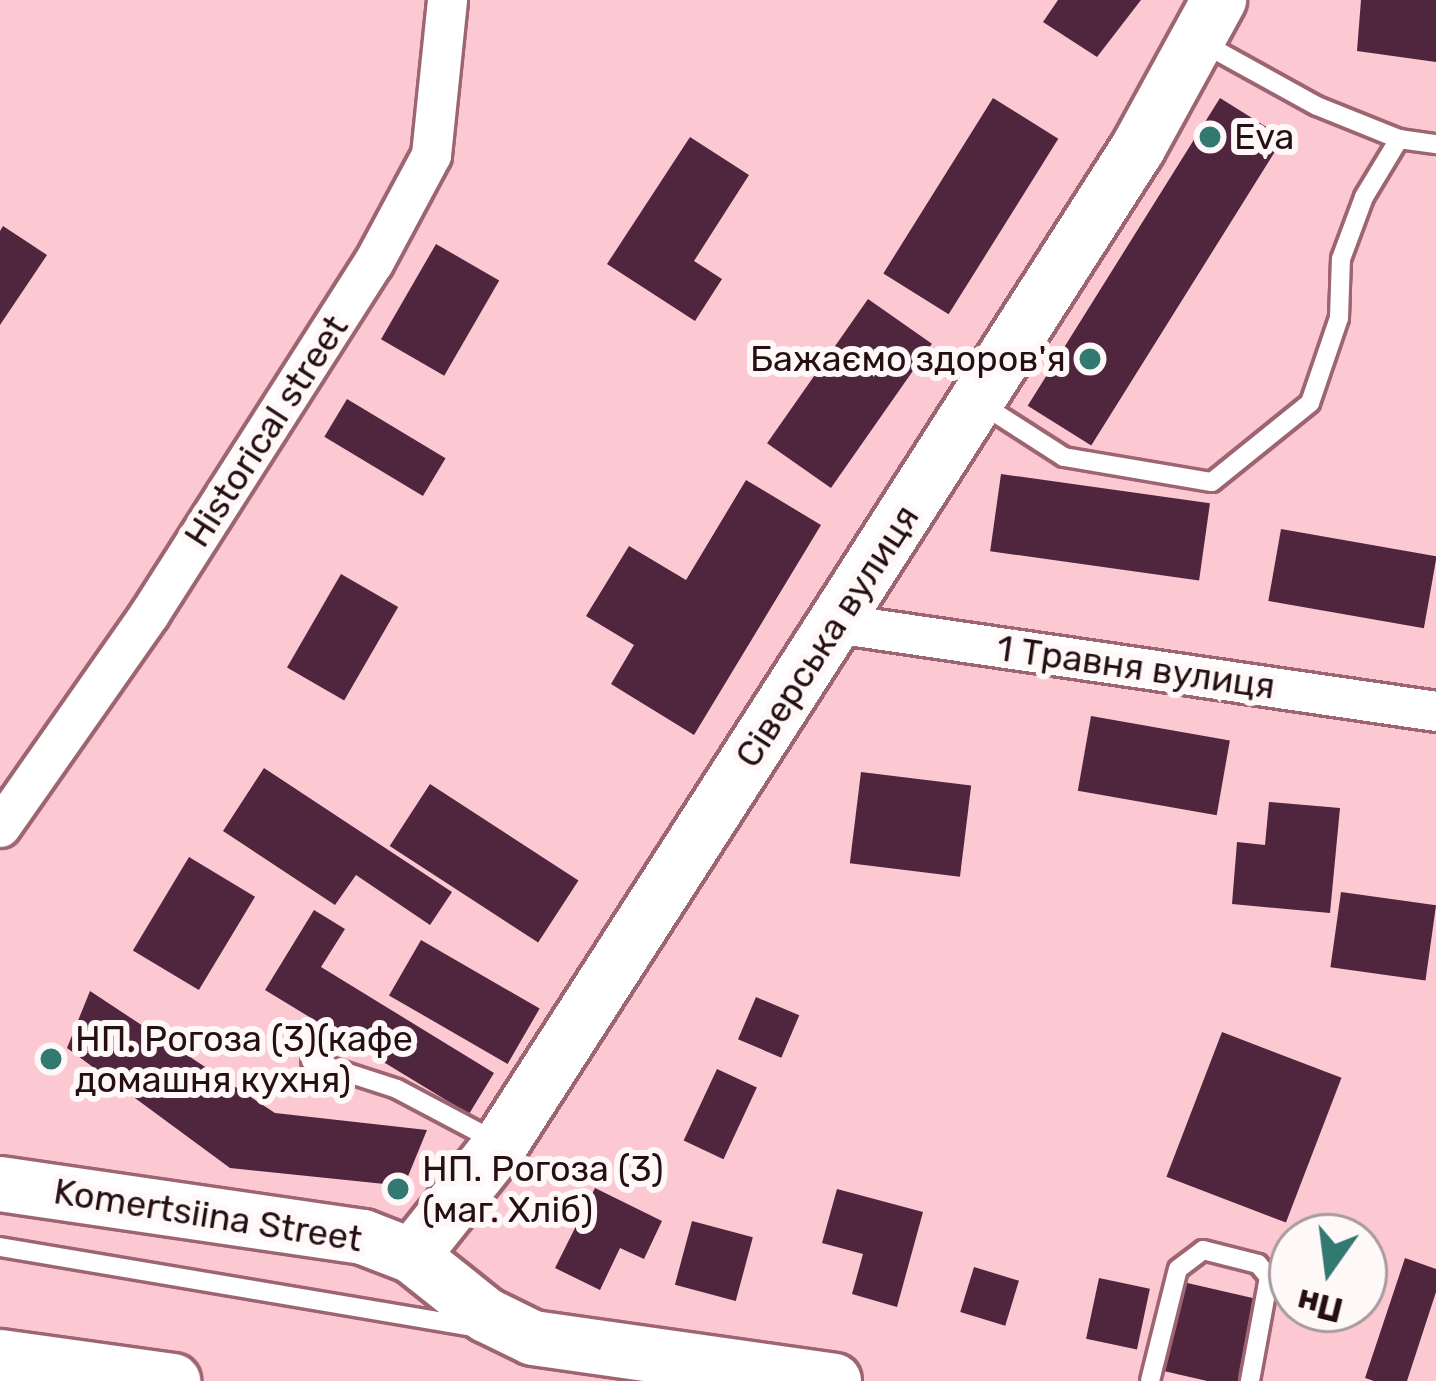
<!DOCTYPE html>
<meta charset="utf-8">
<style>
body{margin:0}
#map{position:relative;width:1436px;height:1381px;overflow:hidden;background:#fcc9d3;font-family:Rubik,sans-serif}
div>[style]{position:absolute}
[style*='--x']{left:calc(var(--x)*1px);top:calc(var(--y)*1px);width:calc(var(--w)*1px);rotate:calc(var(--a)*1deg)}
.building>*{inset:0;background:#50253e;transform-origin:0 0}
.roads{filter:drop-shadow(3px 0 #9d6571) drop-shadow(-3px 0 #9d6571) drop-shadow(0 3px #9d6571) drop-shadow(0 -3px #9d6571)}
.lane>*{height:18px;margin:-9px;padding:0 9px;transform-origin:9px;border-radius:9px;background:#fff}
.street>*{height:39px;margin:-19.5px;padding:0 19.5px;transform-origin:19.5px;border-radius:19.5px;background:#fff}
.secondary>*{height:54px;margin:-27px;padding:0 27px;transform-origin:27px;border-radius:27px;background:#fff}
.dots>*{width:33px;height:33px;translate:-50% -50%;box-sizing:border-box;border:6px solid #fff8f9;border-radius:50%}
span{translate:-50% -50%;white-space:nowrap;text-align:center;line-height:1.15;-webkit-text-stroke:12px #fff8f9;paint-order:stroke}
.poi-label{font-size:36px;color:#250f15}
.left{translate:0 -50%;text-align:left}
.right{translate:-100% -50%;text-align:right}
.street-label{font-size:36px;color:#250f15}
.north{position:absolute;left:1268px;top:1213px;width:120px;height:120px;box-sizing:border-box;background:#fff8f9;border:3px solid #a89b9e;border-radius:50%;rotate:194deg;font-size:33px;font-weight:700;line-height:48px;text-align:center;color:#250f15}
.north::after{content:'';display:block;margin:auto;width:42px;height:54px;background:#327971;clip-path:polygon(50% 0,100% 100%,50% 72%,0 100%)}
</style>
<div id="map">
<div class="building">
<i style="clip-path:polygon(1058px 0,1141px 0,1097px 57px,1043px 22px)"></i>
<i style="clip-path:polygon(1361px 0,1436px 0,1436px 62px,1357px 51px)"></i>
<i style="left:993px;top:98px;width:77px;height:207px;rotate:32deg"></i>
<i style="left:1220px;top:98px;width:75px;height:363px;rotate:32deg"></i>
<i style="clip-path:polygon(690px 137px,749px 175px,694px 261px,722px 279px,695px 321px,607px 264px)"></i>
<i style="clip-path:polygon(3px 226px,47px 255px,0 325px,0 231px)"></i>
<i style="left:436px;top:244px;width:73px;height:110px;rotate:30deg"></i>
<i style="left:868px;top:299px;width:78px;height:176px;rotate:35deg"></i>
<i style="left:347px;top:399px;width:115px;height:44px;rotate:31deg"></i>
<i style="left:1001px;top:474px;width:211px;height:78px;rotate:8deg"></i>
<i style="clip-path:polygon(746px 480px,821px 525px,694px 735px,611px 684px,634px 645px,586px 616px,629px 546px,686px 580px)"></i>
<i style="left:1281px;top:529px;width:158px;height:73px;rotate:10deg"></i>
<i style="left:341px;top:574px;width:66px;height:108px;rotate:30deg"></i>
<i style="left:1091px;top:716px;width:141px;height:76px;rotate:10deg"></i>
<i style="clip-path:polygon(264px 768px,452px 892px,430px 925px,356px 875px,335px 905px,223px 831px)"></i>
<i style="left:861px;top:772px;width:111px;height:92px;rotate:7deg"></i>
<i style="left:430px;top:784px;width:177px;height:74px;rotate:33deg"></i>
<i style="clip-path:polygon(1269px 802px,1340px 808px,1330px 913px,1232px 904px,1237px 842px,1265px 845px)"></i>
<i style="left:189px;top:857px;width:77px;height:109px;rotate:31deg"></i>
<i style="left:1341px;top:892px;width:96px;height:76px;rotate:8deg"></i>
<i style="clip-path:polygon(314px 910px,345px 929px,321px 967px,494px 1073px,469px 1114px,265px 990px)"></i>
<i style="left:421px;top:940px;width:137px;height:64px;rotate:30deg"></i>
<i style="clip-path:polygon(90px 991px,275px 1113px,427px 1130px,404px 1186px,230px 1168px,67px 1048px)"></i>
<i style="left:756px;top:997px;width:47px;height:46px;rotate:23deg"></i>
<i style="left:1222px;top:1032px;width:128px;height:155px;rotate:21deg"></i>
<i style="left:717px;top:1069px;width:44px;height:79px;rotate:25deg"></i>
<i style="clip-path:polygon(595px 1188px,662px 1221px,644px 1259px,620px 1248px,600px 1290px,555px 1268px)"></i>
<i style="clip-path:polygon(837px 1189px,923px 1212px,897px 1307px,852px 1294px,863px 1254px,822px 1243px)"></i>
<i style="left:692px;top:1221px;width:63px;height:66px;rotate:15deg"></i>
<i style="clip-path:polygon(1405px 1258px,1436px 1269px,1436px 1292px,1407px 1381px,1374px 1381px,1365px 1378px)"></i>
<i style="left:974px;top:1267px;width:47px;height:47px;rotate:17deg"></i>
<i style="left:1099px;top:1278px;width:52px;height:62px;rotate:12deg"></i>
<i style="left:1183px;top:1282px;width:77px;height:91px;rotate:13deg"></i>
</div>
<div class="roads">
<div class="lane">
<i style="--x:1201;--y:42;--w:132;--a:28.9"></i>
<i style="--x:1317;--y:106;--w:88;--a:21.9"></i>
<i style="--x:1399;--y:139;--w:37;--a:8"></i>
<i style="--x:983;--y:405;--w:96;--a:32.7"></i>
<i style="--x:1064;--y:457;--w:150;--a:9.6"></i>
<i style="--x:1212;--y:482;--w:126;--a:-38.9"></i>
<i style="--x:1310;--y:403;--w:90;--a:-71.2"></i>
<i style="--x:1339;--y:318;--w:59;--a:-88.1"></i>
<i style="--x:1341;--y:259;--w:66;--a:-69.6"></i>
<i style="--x:1364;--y:197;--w:68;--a:-58.9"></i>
<i style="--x:311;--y:1061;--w:90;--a:18"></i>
<i style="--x:397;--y:1089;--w:113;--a:27.9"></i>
<i style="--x:0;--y:1247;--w:482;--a:9.6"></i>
<i style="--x:1150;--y:1381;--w:115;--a:-76"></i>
<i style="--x:1178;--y:1269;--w:31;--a:-37"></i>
<i style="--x:1203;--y:1250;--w:57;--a:14.3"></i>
<i style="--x:1258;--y:1264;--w:17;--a:50"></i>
<i style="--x:1269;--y:1277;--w:106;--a:100.4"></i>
</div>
<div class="street">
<i style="--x:835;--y:623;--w:607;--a:8.33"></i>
<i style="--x:0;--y:827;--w:260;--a:-55"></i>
<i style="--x:149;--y:614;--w:416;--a:-57.5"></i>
<i style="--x:373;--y:263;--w:123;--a:-61.8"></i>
<i style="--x:431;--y:155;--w:156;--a:-84.1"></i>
</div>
<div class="secondary">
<i style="--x:0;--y:1184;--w:367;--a:8.3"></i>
<i style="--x:363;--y:1237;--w:53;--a:21.2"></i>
<i style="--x:412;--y:1256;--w:95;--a:38.6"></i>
<i style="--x:486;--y:1315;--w:52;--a:26.1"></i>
<i style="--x:533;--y:1338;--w:304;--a:8.1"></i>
<i style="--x:412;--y:1256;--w:143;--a:-51.5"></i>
<i style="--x:501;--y:1144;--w:619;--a:-57.34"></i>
<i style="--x:835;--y:623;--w:563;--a:-57.47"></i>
<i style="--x:1138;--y:148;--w:169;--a:-61.3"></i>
<i style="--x:0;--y:1357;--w:175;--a:7.9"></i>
</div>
</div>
<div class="dots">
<i style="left:1210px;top:137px;background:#327971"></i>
<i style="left:1090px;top:359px;background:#327971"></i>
<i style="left:51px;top:1059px;background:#327971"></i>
<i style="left:398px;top:1189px;background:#327971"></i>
</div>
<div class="poi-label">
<span class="left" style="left:1234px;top:137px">Eva</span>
<span class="right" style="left:1066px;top:359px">Бажаємо здоров'я</span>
<span class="left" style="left:75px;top:1059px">НП. Рогоза (3)(кафе<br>домашня кухня)</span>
<span class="left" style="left:422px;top:1189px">НП. Рогоза (3)<br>(маг. Хліб)</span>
</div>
<div class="street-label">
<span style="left:266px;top:431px;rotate:-57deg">Historical street</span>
<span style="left:827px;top:636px;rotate:-57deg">Сіверська вулиця</span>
<span style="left:1136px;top:667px;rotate:8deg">1 Травня вулиця</span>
<span style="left:208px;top:1215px;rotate:9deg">Komertsiina Street</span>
</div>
<div class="north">Пн</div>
</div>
